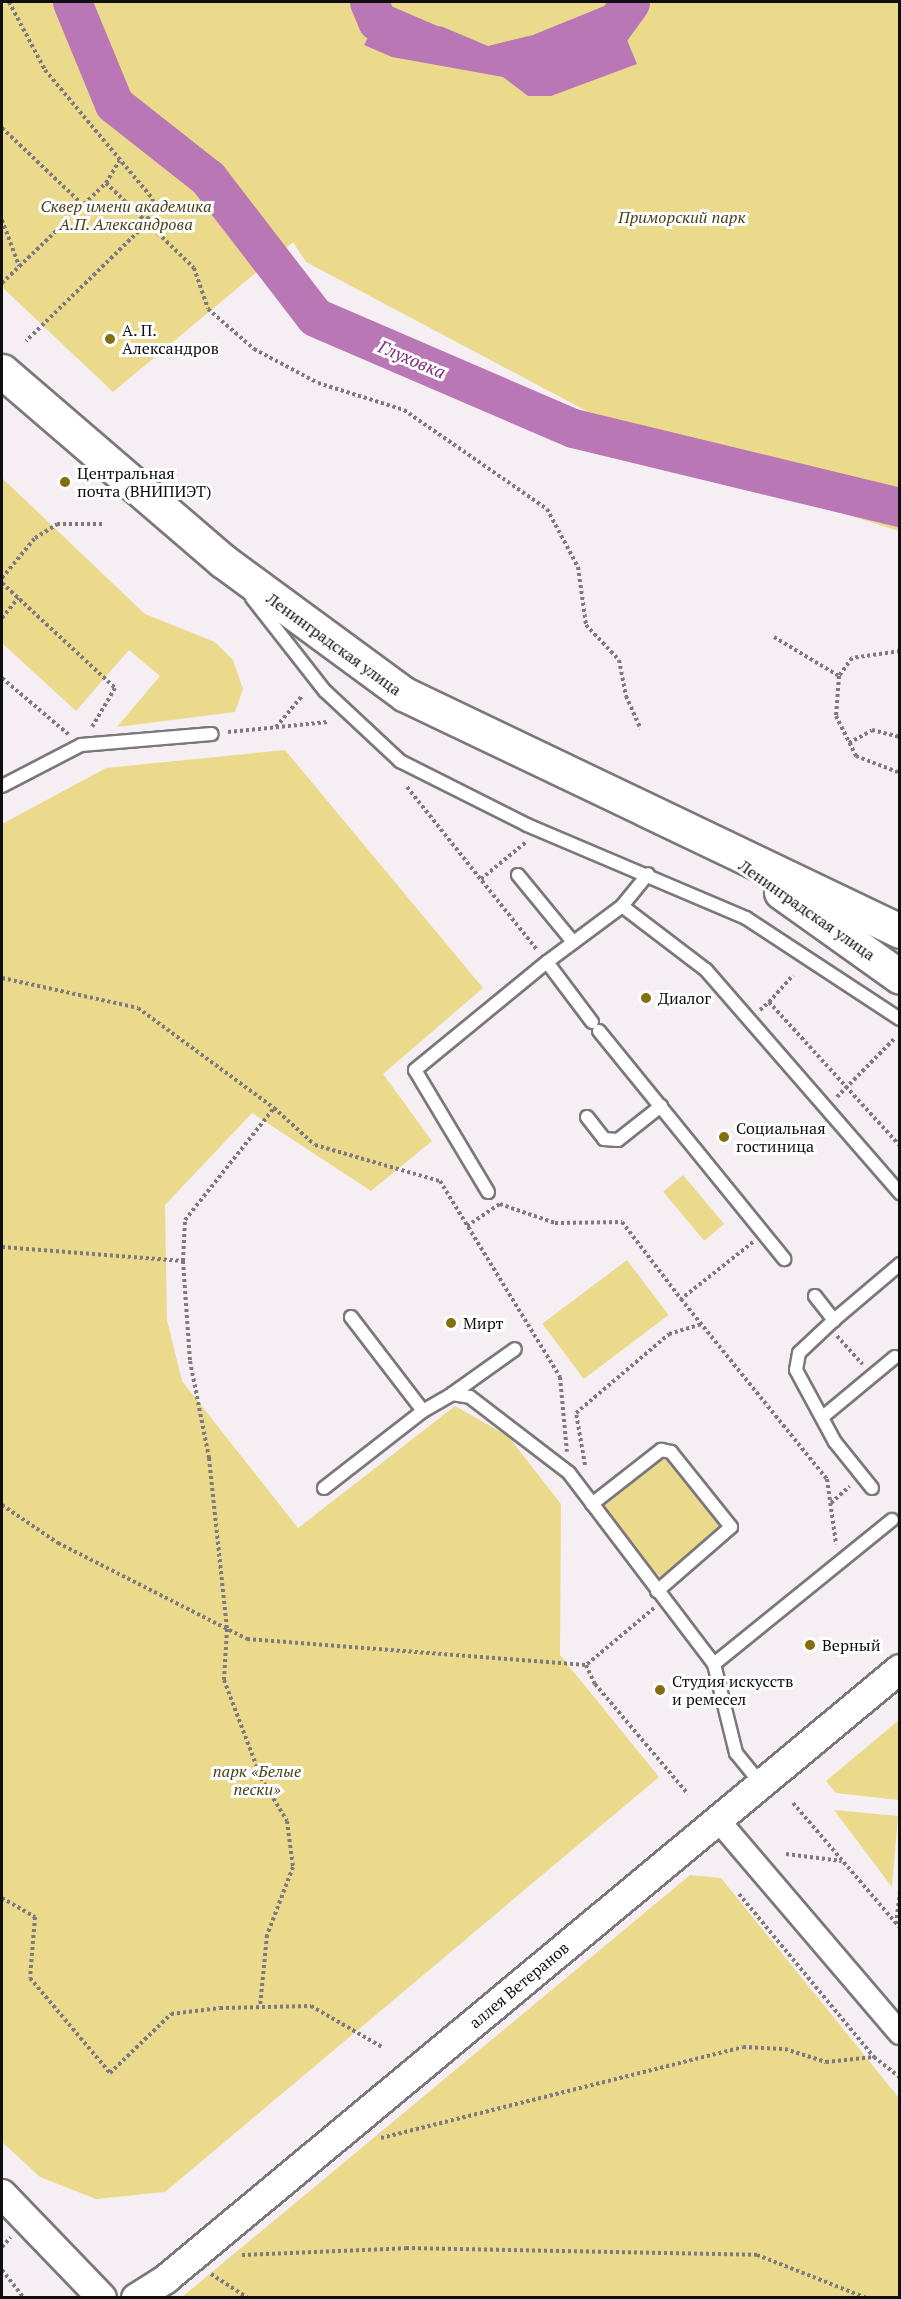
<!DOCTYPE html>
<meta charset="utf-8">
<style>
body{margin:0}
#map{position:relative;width:901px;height:2299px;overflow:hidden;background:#f5eff4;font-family:"PT Serif",serif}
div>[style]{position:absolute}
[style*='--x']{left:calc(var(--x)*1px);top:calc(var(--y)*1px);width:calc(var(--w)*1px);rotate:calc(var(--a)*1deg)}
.green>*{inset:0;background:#ebda8c;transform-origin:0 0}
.water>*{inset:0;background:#ba77b5}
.river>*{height:39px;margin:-19.5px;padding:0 19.5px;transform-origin:19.5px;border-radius:19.5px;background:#ba77b5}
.path>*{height:4px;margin-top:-2px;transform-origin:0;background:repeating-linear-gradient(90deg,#7e7a7d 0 3px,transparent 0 6px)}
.roads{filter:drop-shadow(2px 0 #7c777c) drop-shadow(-2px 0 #7c777c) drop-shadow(0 2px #7c777c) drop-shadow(0 -2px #7c777c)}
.service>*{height:12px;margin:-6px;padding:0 6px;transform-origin:6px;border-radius:6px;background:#fff}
.minor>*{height:22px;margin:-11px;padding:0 11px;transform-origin:11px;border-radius:11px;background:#fff}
.tertiary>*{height:28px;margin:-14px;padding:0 14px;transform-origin:14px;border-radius:14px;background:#fff}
.secondary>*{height:33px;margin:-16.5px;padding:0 16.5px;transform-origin:16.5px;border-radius:16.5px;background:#fff}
.dots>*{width:16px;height:16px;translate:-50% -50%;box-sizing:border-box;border:3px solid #fff;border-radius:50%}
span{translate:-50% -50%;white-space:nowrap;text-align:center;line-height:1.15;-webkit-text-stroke:6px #fff;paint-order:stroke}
.park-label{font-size:16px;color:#4b421a;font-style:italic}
.poi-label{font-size:16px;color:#100f10}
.left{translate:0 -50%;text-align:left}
.street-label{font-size:16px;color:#100f10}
.water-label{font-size:18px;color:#7e2d7b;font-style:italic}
.frame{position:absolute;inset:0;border:3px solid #100f10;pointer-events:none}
</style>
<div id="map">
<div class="green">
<i style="clip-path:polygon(2px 2px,899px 2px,899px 531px,688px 465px,306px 262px,293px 242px,113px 392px,2px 287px)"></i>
<i style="clip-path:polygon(2px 478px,145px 614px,215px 642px,233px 660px,243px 689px,235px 712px,117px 727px,160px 676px,129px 650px,76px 711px,2px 643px)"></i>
<i style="clip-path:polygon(285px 750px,483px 988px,383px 1074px,432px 1141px,371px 1191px,252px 1113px,165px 1205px,167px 1320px,182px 1381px,298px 1528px,455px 1406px,508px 1436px,561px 1504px,560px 1655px,659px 1777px,165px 2192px,96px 2199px,40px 2177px,2px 2142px,2px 824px,106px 768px)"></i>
<i style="left:683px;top:1175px;width:64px;height:26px;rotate:50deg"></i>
<i style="left:627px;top:1260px;width:69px;height:106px;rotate:53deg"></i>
<i style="left:664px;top:1456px;width:97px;height:81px;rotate:50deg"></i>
<i style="clip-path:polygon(899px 1720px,899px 1800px,836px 1793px,826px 1781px)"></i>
<i style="clip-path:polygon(834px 1810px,898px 1816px,892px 1887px)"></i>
<i style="clip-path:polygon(690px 1875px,721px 1878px,899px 2098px,899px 2297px,182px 2297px)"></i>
</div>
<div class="water">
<i style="clip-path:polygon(614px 2px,630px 2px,610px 29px,627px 40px,637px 64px,551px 96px,528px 96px,503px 77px,392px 57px,364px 45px,377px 21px,398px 18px,443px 27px,488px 46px,533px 35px)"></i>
</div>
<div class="river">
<i style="--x:72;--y:2;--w:110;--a:67.6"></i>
<i style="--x:114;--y:104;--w:120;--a:38.2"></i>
<i style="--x:208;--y:178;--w:175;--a:52.4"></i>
<i style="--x:315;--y:317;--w:281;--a:23.3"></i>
<i style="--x:573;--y:428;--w:336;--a:13.6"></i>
<i style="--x:369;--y:2;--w:21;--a:67"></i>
<i style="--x:377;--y:21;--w:53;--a:23.2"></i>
<i style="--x:562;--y:44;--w:50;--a:-16.3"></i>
<i style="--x:610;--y:30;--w:34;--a:-54"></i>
</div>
<div class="path">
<i style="--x:9;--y:2;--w:77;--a:62.1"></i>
<i style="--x:45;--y:70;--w:168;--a:50.1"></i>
<i style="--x:153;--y:199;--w:25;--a:104"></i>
<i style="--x:147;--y:223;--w:169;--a:135.7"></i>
<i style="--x:2;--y:128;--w:112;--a:43.5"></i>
<i style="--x:106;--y:183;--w:26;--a:-59"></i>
<i style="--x:2;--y:220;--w:49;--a:69.7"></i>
<i style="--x:2;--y:283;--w:144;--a:-43.9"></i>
<i style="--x:106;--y:183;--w:122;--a:44"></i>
<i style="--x:194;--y:268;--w:43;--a:71.1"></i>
<i style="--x:208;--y:309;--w:61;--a:41"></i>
<i style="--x:254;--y:349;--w:72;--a:28"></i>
<i style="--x:318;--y:383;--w:90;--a:17.4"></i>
<i style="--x:404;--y:410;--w:174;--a:34.7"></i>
<i style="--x:547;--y:509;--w:66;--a:61.9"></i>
<i style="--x:578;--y:567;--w:59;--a:82.1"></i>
<i style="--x:586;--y:625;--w:48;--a:46.7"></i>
<i style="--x:619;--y:660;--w:37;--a:79"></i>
<i style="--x:626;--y:696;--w:36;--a:66"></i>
<i style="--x:2;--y:578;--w:52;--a:-50.5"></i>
<i style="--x:35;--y:538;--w:26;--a:-32"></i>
<i style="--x:57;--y:524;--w:48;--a:0"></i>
<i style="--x:2;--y:583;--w:154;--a:42.9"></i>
<i style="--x:115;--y:688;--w:45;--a:120.5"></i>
<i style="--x:2;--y:618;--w:26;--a:-51"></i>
<i style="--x:774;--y:637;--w:76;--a:31"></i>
<i style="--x:900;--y:651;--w:49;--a:171.7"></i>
<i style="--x:852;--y:658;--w:22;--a:126"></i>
<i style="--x:839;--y:676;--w:40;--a:94.3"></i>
<i style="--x:836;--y:716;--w:45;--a:63.4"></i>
<i style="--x:856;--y:756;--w:47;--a:21.1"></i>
<i style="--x:2;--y:678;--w:87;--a:40.3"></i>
<i style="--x:276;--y:727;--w:40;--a:-50"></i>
<i style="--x:228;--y:732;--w:100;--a:-5.7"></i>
<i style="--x:849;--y:743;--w:26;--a:-29"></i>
<i style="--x:872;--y:730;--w:29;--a:14"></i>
<i style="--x:407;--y:787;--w:208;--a:51.4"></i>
<i style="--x:481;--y:879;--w:58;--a:-39.4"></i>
<i style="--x:2;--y:978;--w:139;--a:12.4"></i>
<i style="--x:138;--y:1008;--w:169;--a:36.3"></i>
<i style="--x:274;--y:1108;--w:55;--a:42.1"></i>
<i style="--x:315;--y:1145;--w:130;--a:16.1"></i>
<i style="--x:440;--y:1181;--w:230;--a:58.5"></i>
<i style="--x:560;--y:1377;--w:75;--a:84.7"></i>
<i style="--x:769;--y:1002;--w:36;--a:-48"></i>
<i style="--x:760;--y:1010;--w:12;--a:-42"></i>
<i style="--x:769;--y:1002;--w:195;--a:47.7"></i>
<i style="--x:837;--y:1097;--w:81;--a:-45.5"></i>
<i style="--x:467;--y:1226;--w:40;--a:-34"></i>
<i style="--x:500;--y:1204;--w:58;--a:19.1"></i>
<i style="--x:555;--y:1223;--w:67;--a:-0.9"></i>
<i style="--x:622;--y:1222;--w:97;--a:52.5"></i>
<i style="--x:753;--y:1242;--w:92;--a:141.6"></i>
<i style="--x:681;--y:1299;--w:232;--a:51"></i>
<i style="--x:827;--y:1479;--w:66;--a:82.1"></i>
<i style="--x:2;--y:1247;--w:182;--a:4.4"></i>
<i style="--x:183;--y:1261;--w:41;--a:-87.2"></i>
<i style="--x:185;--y:1220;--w:143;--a:-51.5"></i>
<i style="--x:183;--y:1261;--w:100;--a:86"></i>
<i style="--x:190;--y:1361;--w:99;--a:78.9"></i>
<i style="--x:209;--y:1458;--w:172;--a:84"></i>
<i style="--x:227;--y:1629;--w:51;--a:93.4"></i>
<i style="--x:224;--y:1680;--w:105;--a:69.3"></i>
<i style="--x:261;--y:1778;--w:50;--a:58.8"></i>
<i style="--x:287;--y:1821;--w:46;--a:82.6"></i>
<i style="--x:293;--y:1867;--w:73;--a:110.9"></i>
<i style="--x:267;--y:1935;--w:72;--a:95.6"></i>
<i style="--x:837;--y:1336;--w:38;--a:48"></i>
<i style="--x:585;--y:1465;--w:53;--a:-99.8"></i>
<i style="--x:576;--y:1413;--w:122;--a:-40.3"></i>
<i style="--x:669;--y:1334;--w:34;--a:-17"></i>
<i style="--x:831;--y:1503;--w:25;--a:-42"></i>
<i style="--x:2;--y:1505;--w:68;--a:34.2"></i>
<i style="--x:58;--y:1543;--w:212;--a:26.9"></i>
<i style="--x:247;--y:1639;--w:340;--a:4.4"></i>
<i style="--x:654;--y:1608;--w:89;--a:140"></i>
<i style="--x:586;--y:1665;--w:21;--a:65"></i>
<i style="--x:595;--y:1684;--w:144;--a:49.8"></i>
<i style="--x:793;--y:1803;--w:165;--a:49.4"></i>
<i style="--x:786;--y:1854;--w:56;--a:7.1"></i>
<i style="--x:739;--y:1894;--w:212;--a:50.4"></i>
<i style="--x:874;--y:2057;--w:33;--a:38"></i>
<i style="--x:2;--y:1898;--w:38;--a:30"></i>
<i style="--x:35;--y:1917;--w:61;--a:94.7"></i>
<i style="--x:30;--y:1978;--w:124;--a:49.9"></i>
<i style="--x:110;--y:2073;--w:85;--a:-44"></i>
<i style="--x:171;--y:2014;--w:49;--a:-7"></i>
<i style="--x:220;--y:2008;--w:91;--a:-1.3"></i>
<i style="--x:311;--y:2006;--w:82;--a:30"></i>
<i style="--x:896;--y:1924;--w:34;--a:-83"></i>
<i style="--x:381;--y:2138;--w:373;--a:-14.1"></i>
<i style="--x:743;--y:2047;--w:42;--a:2.7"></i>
<i style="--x:785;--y:2049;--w:43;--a:17.6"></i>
<i style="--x:826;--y:2062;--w:48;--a:-5.9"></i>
<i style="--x:2;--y:2247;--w:13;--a:-48"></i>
<i style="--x:242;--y:2255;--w:164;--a:-2.4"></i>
<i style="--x:406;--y:2248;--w:351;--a:1.1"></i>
<i style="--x:757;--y:2255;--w:118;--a:21.4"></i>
<i style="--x:2;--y:2270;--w:36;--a:52"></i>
<i style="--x:211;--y:2274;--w:44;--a:33"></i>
</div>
<div class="roads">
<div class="service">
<i style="--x:252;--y:598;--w:118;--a:51.9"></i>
<i style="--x:325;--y:691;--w:103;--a:43"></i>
<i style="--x:400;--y:761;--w:142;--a:26.7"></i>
<i style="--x:527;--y:825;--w:238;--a:23"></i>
<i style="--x:746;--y:918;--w:184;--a:33.3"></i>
<i style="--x:2;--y:786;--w:89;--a:-27.4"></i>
<i style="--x:81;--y:745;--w:131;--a:-4.8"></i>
<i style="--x:518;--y:875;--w:87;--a:50.6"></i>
<i style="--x:622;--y:906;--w:106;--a:37.3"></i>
<i style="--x:706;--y:970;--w:296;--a:49"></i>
<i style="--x:592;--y:1022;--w:75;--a:-126.9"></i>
<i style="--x:547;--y:962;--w:94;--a:-36.7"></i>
<i style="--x:622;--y:906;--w:41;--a:-50.9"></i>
<i style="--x:599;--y:1031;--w:294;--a:50.9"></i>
<i style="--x:587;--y:1117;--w:28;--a:52"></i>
<i style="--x:604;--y:1139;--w:14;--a:4"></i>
<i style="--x:618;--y:1140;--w:55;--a:-38.3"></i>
<i style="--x:488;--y:1192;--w:142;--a:-120.9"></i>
<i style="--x:415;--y:1070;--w:171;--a:-39.3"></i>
<i style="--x:815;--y:1296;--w:31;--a:52"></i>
<i style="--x:834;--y:1320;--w:87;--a:-40.3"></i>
<i style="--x:351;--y:1317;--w:118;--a:52.5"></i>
<i style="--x:423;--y:1411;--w:34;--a:-30"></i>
<i style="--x:452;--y:1394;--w:18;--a:9"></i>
<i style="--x:470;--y:1397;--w:125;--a:37.5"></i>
<i style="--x:569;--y:1473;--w:240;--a:52.8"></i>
<i style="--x:714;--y:1664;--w:92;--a:76.1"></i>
<i style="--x:736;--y:1753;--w:40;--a:51"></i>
<i style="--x:834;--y:1320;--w:48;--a:136.7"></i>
<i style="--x:799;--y:1353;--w:17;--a:100"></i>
<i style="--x:796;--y:1370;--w:82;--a:61.6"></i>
<i style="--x:835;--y:1442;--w:59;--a:51.2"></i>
<i style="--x:452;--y:1394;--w:77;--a:-35.5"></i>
<i style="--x:825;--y:1415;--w:91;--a:-39.6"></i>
<i style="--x:324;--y:1488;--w:125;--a:-37.9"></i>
<i style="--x:592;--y:1504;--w:88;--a:-38"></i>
<i style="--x:661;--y:1450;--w:10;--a:11"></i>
<i style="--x:671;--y:1452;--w:96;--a:51.3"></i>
<i style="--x:731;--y:1527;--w:98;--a:139.1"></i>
<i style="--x:714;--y:1664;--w:229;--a:-39"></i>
</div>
<div class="minor">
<i style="--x:718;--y:1820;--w:280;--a:49.5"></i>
</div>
<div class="tertiary">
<i style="--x:2;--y:2194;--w:144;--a:46.1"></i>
<i style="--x:136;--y:2298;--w:36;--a:-32"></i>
<i style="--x:166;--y:2279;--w:954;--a:-39.73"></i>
</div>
<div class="secondary">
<i style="--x:2;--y:371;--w:291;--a:40.7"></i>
<i style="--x:223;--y:561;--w:225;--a:36.3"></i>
<i style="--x:404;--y:694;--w:550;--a:25.54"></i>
<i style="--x:781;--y:892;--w:146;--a:35.5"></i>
</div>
</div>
<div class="dots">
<i style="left:110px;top:339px;background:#827010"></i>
<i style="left:65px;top:482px;background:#827010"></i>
<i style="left:646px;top:998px;background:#827010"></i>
<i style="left:724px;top:1137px;background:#827010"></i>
<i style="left:451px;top:1323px;background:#827010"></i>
<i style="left:810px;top:1645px;background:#827010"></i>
<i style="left:660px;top:1690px;background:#827010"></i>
</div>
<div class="park-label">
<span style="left:126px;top:215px">Сквер имени академика<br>А.П. Александрова</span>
<span style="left:682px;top:217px">Приморский парк</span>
<span style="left:257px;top:1780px">парк «Белые<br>пески»</span>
</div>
<div class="poi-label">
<span class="left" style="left:122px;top:339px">А. П.<br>Александров</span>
<span class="left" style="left:77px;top:482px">Центральная<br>почта (ВНИПИЭТ)</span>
<span class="left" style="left:658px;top:998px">Диалог</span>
<span class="left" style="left:736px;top:1137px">Социальная<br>гостиница</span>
<span class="left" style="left:463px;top:1323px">Мирт</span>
<span class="left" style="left:822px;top:1645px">Верный</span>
<span class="left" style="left:672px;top:1690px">Студия искусств<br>и ремесел</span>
</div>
<div class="street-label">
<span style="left:334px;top:644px;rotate:36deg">Ленинградская улица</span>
<span style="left:807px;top:910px;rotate:35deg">Ленинградская улица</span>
<span style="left:519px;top:1985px;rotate:-40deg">аллея Ветеранов</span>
</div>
<div class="water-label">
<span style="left:412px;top:359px;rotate:23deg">Глуховка</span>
</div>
<div class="frame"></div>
</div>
